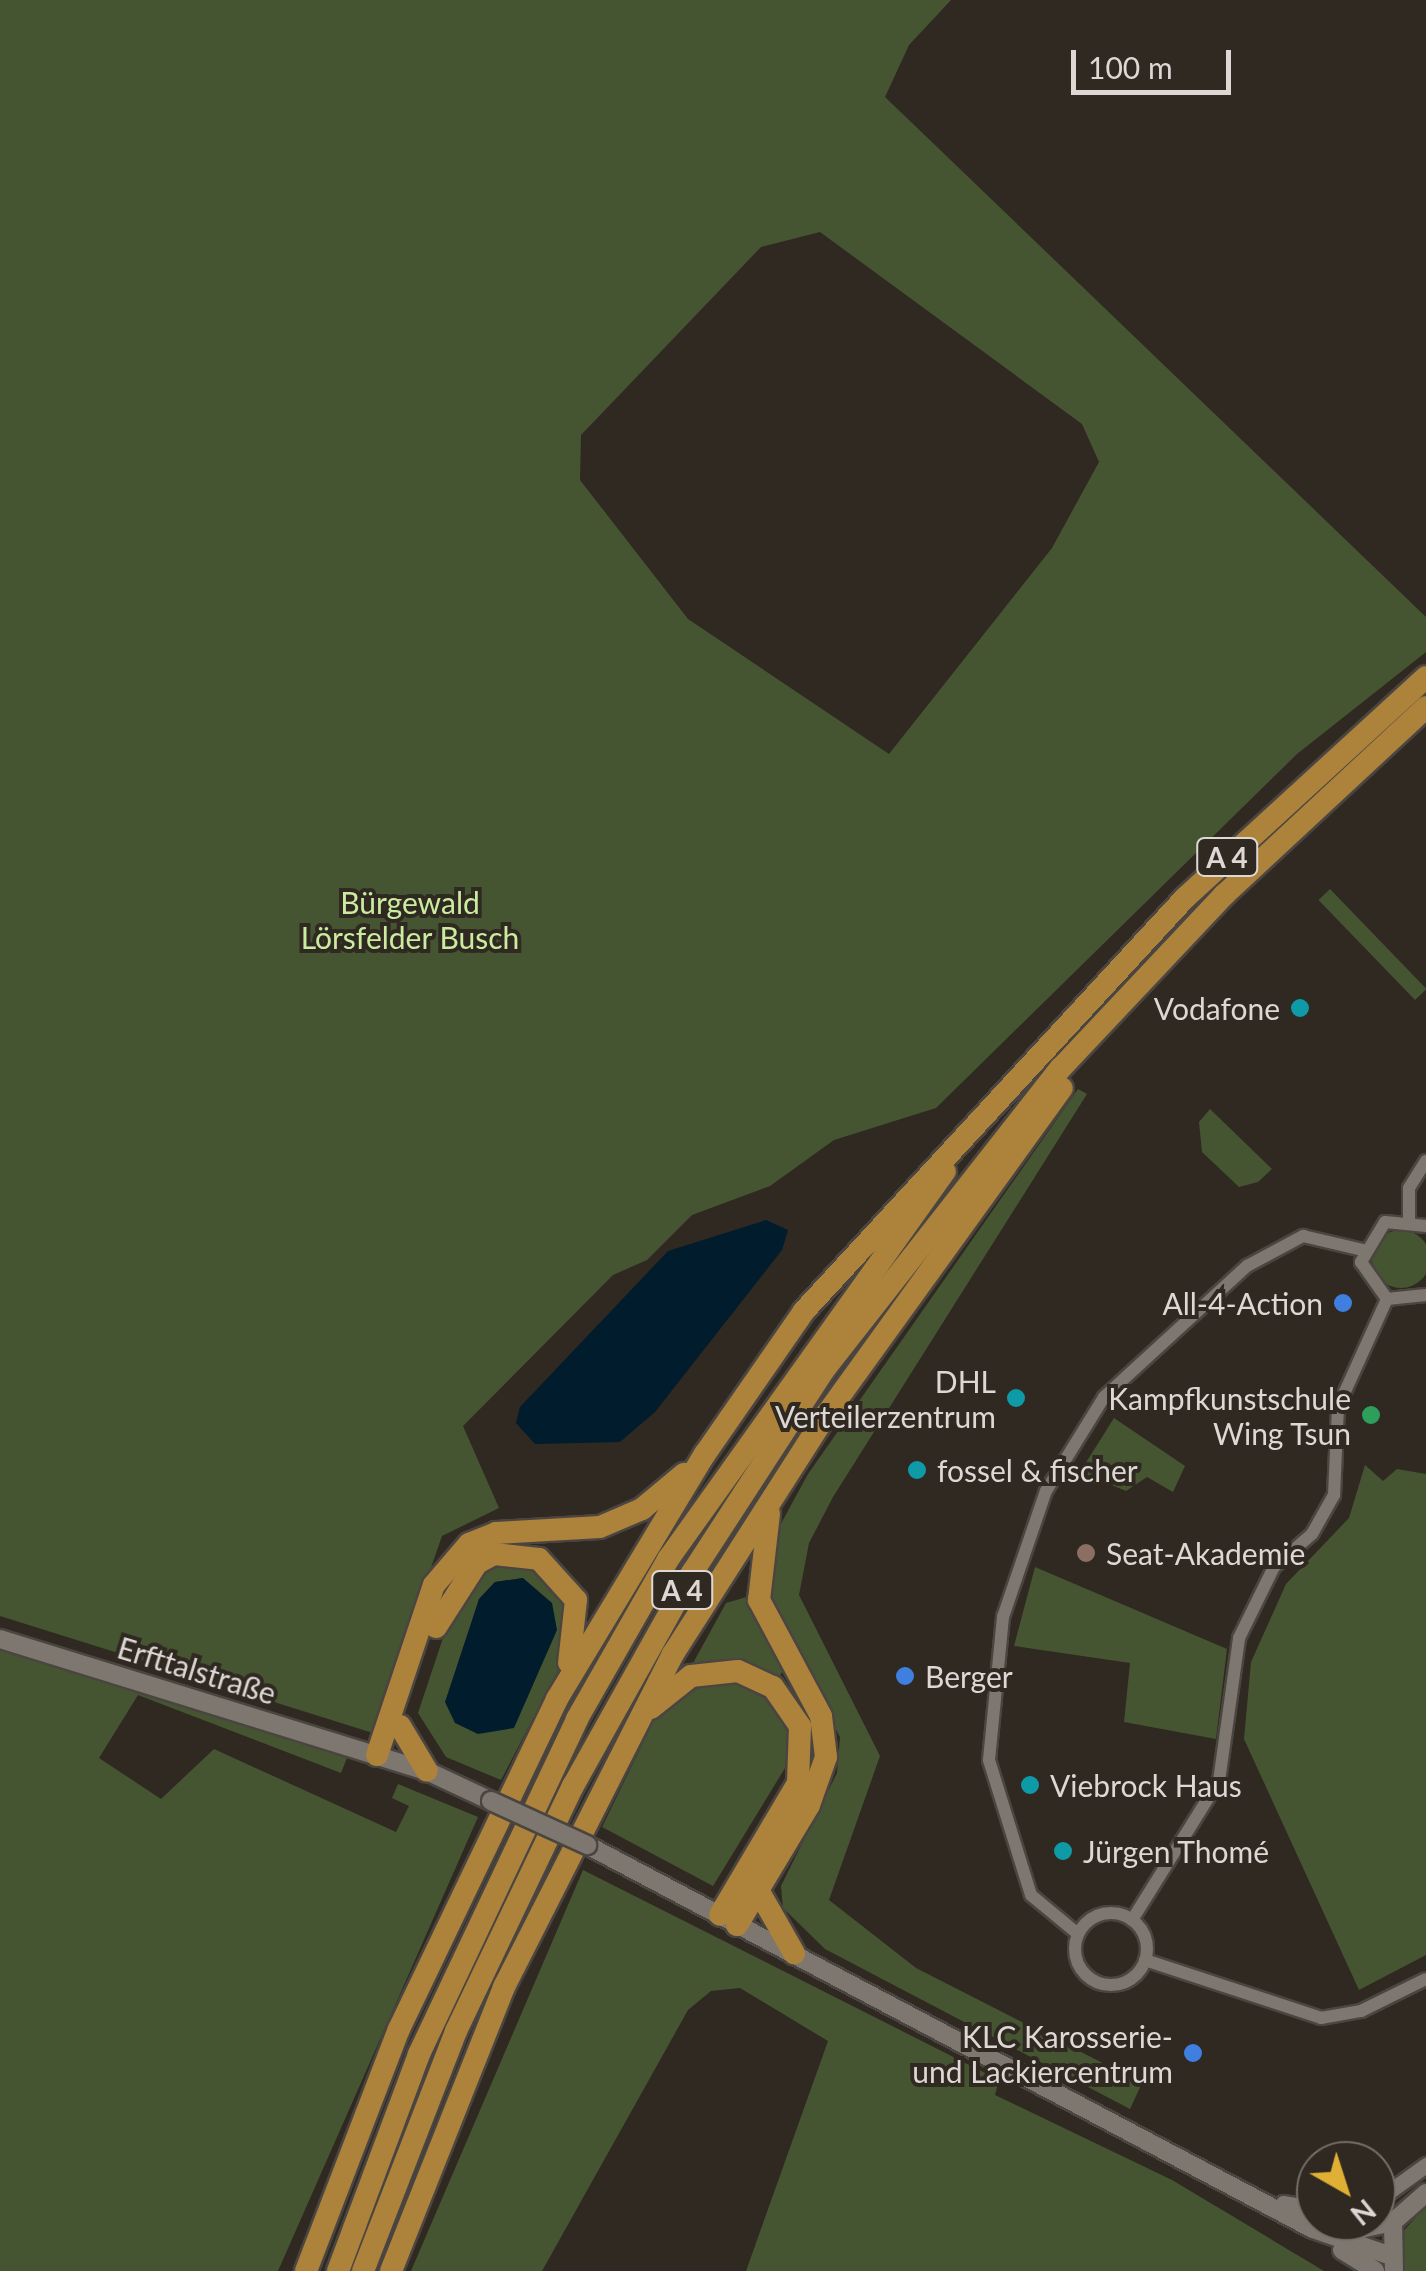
<!DOCTYPE html>
<meta charset="utf-8">
<style>
body{margin:0}
#map{position:relative;width:1426px;height:2271px;overflow:hidden;background:#2f2922;font-family:Lato,sans-serif}
div>[style]{position:absolute}
[style*='--x']{left:calc(var(--x)*1px);top:calc(var(--y)*1px);width:calc(var(--w)*1px);rotate:calc(var(--a)*1deg)}
.green>*{inset:0;background:#465531;transform-origin:0 0}
.round{border-radius:50%}
.water>*{inset:0;background:#011c2c}
.roads{filter:drop-shadow(2px 0 #4a4540) drop-shadow(-2px 0 #4a4540) drop-shadow(0 2px #4a4540) drop-shadow(0 -2px #4a4540)}
.minor>*{height:12px;margin:-6px;padding:0 6px;transform-origin:6px;border-radius:6px;background:#7e776f}
.minor>.ring{margin:-6px;padding:0;box-sizing:content-box;background:none;border:12px solid #7e776f;border-radius:50%}
.tertiary>*{height:15px;margin:-7.5px;padding:0 7.5px;transform-origin:7.5px;border-radius:7.5px;background:#7e776f}
.secondary>*{height:18px;margin:-9px;padding:0 9px;transform-origin:9px;border-radius:9px;background:#7e776f}
.motorway>*{height:22px;margin:-11px;padding:0 11px;transform-origin:11px;border-radius:11px;background:#ad823a}
.bridges{filter:drop-shadow(2px 0 #4a4540) drop-shadow(-2px 0 #4a4540) drop-shadow(0 2px #4a4540) drop-shadow(0 -2px #4a4540)}
.secondary-bridge>*{height:18px;margin:-9px;padding:0 9px;transform-origin:9px;border-radius:9px;background:#7e776f}
.dots>*{width:28px;height:28px;translate:-50% -50%;box-sizing:border-box;border:5px solid #2f2922;border-radius:50%}
span{translate:-50% -50%;white-space:nowrap;text-align:center;line-height:1.15;-webkit-text-stroke:8px #2f2922;paint-order:stroke}
.shield-label span{padding:2px 8px;background:#2f2922;border:2px solid;border-radius:8px;-webkit-text-stroke-width:0}
.shield-label{font-size:28px;color:#ddd8d4;font-weight:700}
.park-label{font-size:30px;color:#cbec9e}
.poi-label{font-size:30px;color:#ddd8d4}
.right{translate:-100% -50%;text-align:right}
.left{translate:0 -50%;text-align:left}
.street-label{font-size:30px;color:#ddd8d4}
.north{position:absolute;left:1296px;top:2141px;width:100px;height:100px;box-sizing:border-box;background:#2f2922;border:2px solid #756f69;border-radius:50%;rotate:141deg;font-size:28px;font-weight:700;line-height:40px;text-align:center;color:#ddd8d4}
.north::after{content:'';display:block;margin:auto;width:35px;height:45px;background:#dfb034;clip-path:polygon(50% 0,100% 100%,50% 72%,0 100%)}
.scale{position:absolute;left:1071px;top:50px;width:160px;height:45px;box-sizing:border-box;border:5px solid #ddd8d4;border-top:0;padding-left:12px;font-size:30px;line-height:35px;white-space:nowrap;color:#ddd8d4;-webkit-text-stroke:8px #2f2922;paint-order:stroke}
</style>
<div id="map">
<div class="green">
<i style="clip-path:polygon(evenodd,0 0,951px 0,909px 45px,885px 97px,1426px 617px,1426px 652px,1297px 754px,936px 1108px,834px 1140px,770px 1186px,692px 1215px,647px 1260px,613px 1275px,463px 1426px,499px 1508px,442px 1536px,373px 1733px,0 1616px,0 0,820px 232px,1082px 424px,1099px 462px,1052px 548px,889px 754px,688px 619px,580px 480px,581px 435px,761px 247px,820px 232px)"></i>
<i style="left:1330px;top:889px;width:139px;height:16px;rotate:46deg"></i>
<i style="clip-path:polygon(1078px 1089px,1087px 1094px,833px 1497px,809px 1543px,799px 1595px,880px 1756px,829px 1900px,916px 1968px,1142px 2083px,1130px 2109px,825px 1949px,783px 1908px,781px 1886px,837px 1773px,840px 1737px,771px 1610px,771px 1542px,808px 1474px)"></i>
<i style="clip-path:polygon(1210px 1109px,1272px 1169px,1258px 1182px,1239px 1187px,1202px 1152px,1199px 1122px)"></i>
<i class="round" style="left:1372px;top:1230px;width:58px;height:58px"></i>
<i style="clip-path:polygon(1114px 1418px,1185px 1466px,1173px 1492px,1147px 1477px,1126px 1491px,1080px 1472px)"></i>
<i style="clip-path:polygon(1365px 1465px,1383px 1481px,1397px 1469px,1426px 1474px,1426px 1955px,1359px 1990px,1244px 1739px,1251px 1662px,1286px 1584px,1349px 1518px)"></i>
<i style="clip-path:polygon(evenodd,520px 1562px,541px 1571px,569px 1605px,561px 1665px,501px 1780px,446px 1757px,418px 1713px,456px 1599px,490px 1567px,520px 1562px,523px 1578px,538px 1671px,519px 1707px,469px 1634px,479px 1599px,495px 1582px,523px 1578px)"></i>
<i style="clip-path:polygon(1035px 1567px,1227px 1649px,1216px 1739px,1124px 1722px,1130px 1663px,1014px 1646px)"></i>
<i style="clip-path:polygon(750px 1596px,784px 1668px,779px 1678px,729px 1659px,692px 1665px,726px 1603px)"></i>
<i style="clip-path:polygon(0 1650px,347px 1758px,341px 1773px,138px 1695px,99px 1758px,161px 1799px,214px 1749px,396px 1832px,409px 1806px,392px 1798px,398px 1784px,478px 1817px,278px 2271px,0 2271px)"></i>
<i style="clip-path:polygon(741px 1680px,780px 1709px,791px 1735px,785px 1768px,713px 1886px,602px 1827px,659px 1710px,687px 1687px)"></i>
<i style="clip-path:polygon(583px 1870px,999px 2080px,995px 2095px,1172px 2180px,1324px 2271px,746px 2271px,828px 2041px,740px 1988px,711px 1991px,688px 2010px,542px 2271px,411px 2271px)"></i>
<i style="clip-path:polygon(1426px 2206px,1426px 2271px,1405px 2271px,1399px 2236px)"></i>
</div>
<div class="water">
<i style="clip-path:polygon(766px 1220px,788px 1230px,782px 1250px,655px 1412px,620px 1442px,535px 1444px,516px 1423px,520px 1407px,668px 1251px)"></i>
<i style="clip-path:polygon(523px 1578px,552px 1603px,557px 1630px,514px 1728px,478px 1734px,455px 1723px,445px 1702px,479px 1599px,495px 1582px)"></i>
</div>
<div class="roads">
<div class="minor">
<i style="--x:1409;--y:1219;--w:31;--a:-90"></i>
<i style="--x:1409;--y:1188;--w:32;--a:-58"></i>
<i style="--x:1426;--y:1226;--w:41;--a:-174.4"></i>
<i style="--x:1385;--y:1222;--w:47;--a:121"></i>
<i style="--x:1361;--y:1262;--w:45;--a:54.9"></i>
<i style="--x:1387;--y:1299;--w:39;--a:-6"></i>
<i class="ring" style="left:1075px;top:1913px;width:60px;height:60px"></i>
<i style="--x:1132;--y:1920;--w:164;--a:-58"></i>
<i style="--x:1219;--y:1781;--w:144;--a:-82"></i>
<i style="--x:1239;--y:1638;--w:79;--a:-63.8"></i>
<i style="--x:1274;--y:1567;--w:50;--a:-41"></i>
<i style="--x:1312;--y:1534;--w:45;--a:-60.6"></i>
<i style="--x:1334;--y:1495;--w:88;--a:-87.4"></i>
<i style="--x:1338;--y:1407;--w:119;--a:-65.6"></i>
<i style="--x:1078;--y:1934;--w:61;--a:-140.3"></i>
<i style="--x:1031;--y:1895;--w:141;--a:-107.3"></i>
<i style="--x:989;--y:1760;--w:144;--a:-84.4"></i>
<i style="--x:1003;--y:1617;--w:133;--a:-71.2"></i>
<i style="--x:1046;--y:1491;--w:110;--a:-58.3"></i>
<i style="--x:1104;--y:1397;--w:194;--a:-42.5"></i>
<i style="--x:1247;--y:1266;--w:64;--a:-28.2"></i>
<i style="--x:1303;--y:1236;--w:62;--a:13.1"></i>
<i style="--x:1145;--y:1960;--w:185;--a:18.2"></i>
<i style="--x:1321;--y:2018;--w:41;--a:-9.9"></i>
<i style="--x:1361;--y:2011;--w:72;--a:-26.2"></i>
</div>
<div class="tertiary">
<i style="--x:1376;--y:2201;--w:62;--a:-35.8"></i>
<i style="--x:1283;--y:2203;--w:34;--a:10"></i>
</div>
<div class="secondary">
<i style="--x:0;--y:1639;--w:447;--a:17.2"></i>
<i style="--x:427;--y:1771;--w:71;--a:25.1"></i>
<i style="--x:587;--y:1845;--w:821;--a:27.88"></i>
<i style="--x:1313;--y:2229;--w:79;--a:19.1"></i>
<i style="--x:1320;--y:2221;--w:41;--a:11.3"></i>
<i style="--x:1360;--y:2229;--w:34;--a:-12"></i>
<i style="--x:1342;--y:2250;--w:39;--a:32"></i>
<i style="--x:1394;--y:2271;--w:49;--a:-91.2"></i>
<i style="--x:1393;--y:2222;--w:44;--a:-41.3"></i>
</div>
<div class="motorway">
<i style="--x:436;--y:1627;--w:76;--a:-57.4"></i>
<i style="--x:477;--y:1563;--w:19;--a:-28"></i>
<i style="--x:494;--y:1554;--w:45;--a:6.3"></i>
<i style="--x:539;--y:1559;--w:55;--a:47.9"></i>
<i style="--x:576;--y:1600;--w:63;--a:96.3"></i>
<i style="--x:651;--y:1708;--w:51;--a:-38.7"></i>
<i style="--x:691;--y:1676;--w:47;--a:-6.1"></i>
<i style="--x:738;--y:1671;--w:38;--a:25"></i>
<i style="--x:773;--y:1687;--w:47;--a:55.3"></i>
<i style="--x:800;--y:1726;--w:57;--a:92"></i>
<i style="--x:798;--y:1783;--w:153;--a:120.6"></i>
<i style="--x:400;--y:1726;--w:52;--a:59"></i>
<i style="--x:377;--y:1755;--w:179;--a:-71.5"></i>
<i style="--x:434;--y:1585;--w:54;--a:-49.5"></i>
<i style="--x:469;--y:1544;--w:29;--a:-22"></i>
<i style="--x:496;--y:1533;--w:104;--a:-3.3"></i>
<i style="--x:600;--y:1527;--w:46;--a:-23.2"></i>
<i style="--x:642;--y:1509;--w:55;--a:-39.8"></i>
<i style="--x:758;--y:1890;--w:73;--a:60.3"></i>
<i style="--x:737;--y:1925;--w:140;--a:-59"></i>
<i style="--x:809;--y:1805;--w:51;--a:-70.5"></i>
<i style="--x:826;--y:1757;--w:41;--a:-97"></i>
<i style="--x:821;--y:1716;--w:132;--a:-118.1"></i>
<i style="--x:759;--y:1600;--w:87;--a:-83.4"></i>
<i style="--x:306;--y:2271;--w:259;--a:-69"></i>
<i style="--x:399;--y:2029;--w:366;--a:-64.4"></i>
<i style="--x:557;--y:1699;--w:286;--a:-58.9"></i>
<i style="--x:705;--y:1454;--w:174;--a:-55.3"></i>
<i style="--x:804;--y:1311;--w:562;--a:-47.31"></i>
<i style="--x:1185;--y:898;--w:327;--a:-42.5"></i>
<i style="--x:338;--y:2271;--w:232;--a:-69.5"></i>
<i style="--x:419;--y:2054;--w:370;--a:-64.7"></i>
<i style="--x:577;--y:1719;--w:185;--a:-60.3"></i>
<i style="--x:669;--y:1558;--w:475;--a:-54.5"></i>
<i style="--x:363;--y:2271;--w:257;--a:-68.8"></i>
<i style="--x:456;--y:2031;--w:272;--a:-64.5"></i>
<i style="--x:573;--y:1786;--w:244;--a:-60.8"></i>
<i style="--x:692;--y:1573;--w:241;--a:-57"></i>
<i style="--x:823;--y:1371;--w:385;--a:-51.9"></i>
<i style="--x:1061;--y:1068;--w:238;--a:-46.7"></i>
<i style="--x:1224;--y:895;--w:276;--a:-42.9"></i>
<i style="--x:391;--y:2271;--w:306;--a:-68.3"></i>
<i style="--x:504;--y:1987;--w:373;--a:-63.1"></i>
<i style="--x:673;--y:1654;--w:284;--a:-57.4"></i>
<i style="--x:826;--y:1415;--w:403;--a:-54.2"></i>
</div>
</div>
<div class="bridges">
<div class="secondary-bridge">
<i style="--x:491;--y:1801;--w:106;--a:24.6"></i>
</div>
</div>
<div class="dots">
<i style="left:1300px;top:1008px;background:#0f9aa8"></i>
<i style="left:1343px;top:1303px;background:#3f7fe0"></i>
<i style="left:1016px;top:1398px;background:#0f9aa8"></i>
<i style="left:1371px;top:1415px;background:#2e9e5b"></i>
<i style="left:917px;top:1470px;background:#0f9aa8"></i>
<i style="left:1086px;top:1553px;background:#8d6e63"></i>
<i style="left:905px;top:1676px;background:#3f7fe0"></i>
<i style="left:1030px;top:1785px;background:#0f9aa8"></i>
<i style="left:1063px;top:1851px;background:#0f9aa8"></i>
<i style="left:1193px;top:2053px;background:#3f7fe0"></i>
</div>
<div class="shield-label">
<span style="left:1227px;top:857px">A 4</span>
<span style="left:682px;top:1590px">A 4</span>
</div>
<div class="park-label">
<span style="left:410px;top:919px">Bürgewald<br>Lörsfelder Busch</span>
</div>
<div class="poi-label">
<span class="right" style="left:1280px;top:1008px">Vodafone</span>
<span class="right" style="left:1323px;top:1303px">All-4-Action</span>
<span class="right" style="left:996px;top:1398px">DHL<br>Verteilerzentrum</span>
<span class="right" style="left:1351px;top:1415px">Kampfkunstschule<br>Wing Tsun</span>
<span class="left" style="left:937px;top:1470px">fossel &amp; fischer</span>
<span class="left" style="left:1106px;top:1553px">Seat-Akademie</span>
<span class="left" style="left:925px;top:1676px">Berger</span>
<span class="left" style="left:1050px;top:1785px">Viebrock Haus</span>
<span class="left" style="left:1083px;top:1851px">Jürgen Thomé</span>
<span class="right" style="left:1173px;top:2053px">KLC Karosserie-<br>und Lackiercentrum</span>
</div>
<div class="street-label">
<span style="left:197px;top:1670px;rotate:17deg">Erfttalstraße</span>
</div>
<div class="north">N</div>
<div class="scale">100 m</div>
</div>
